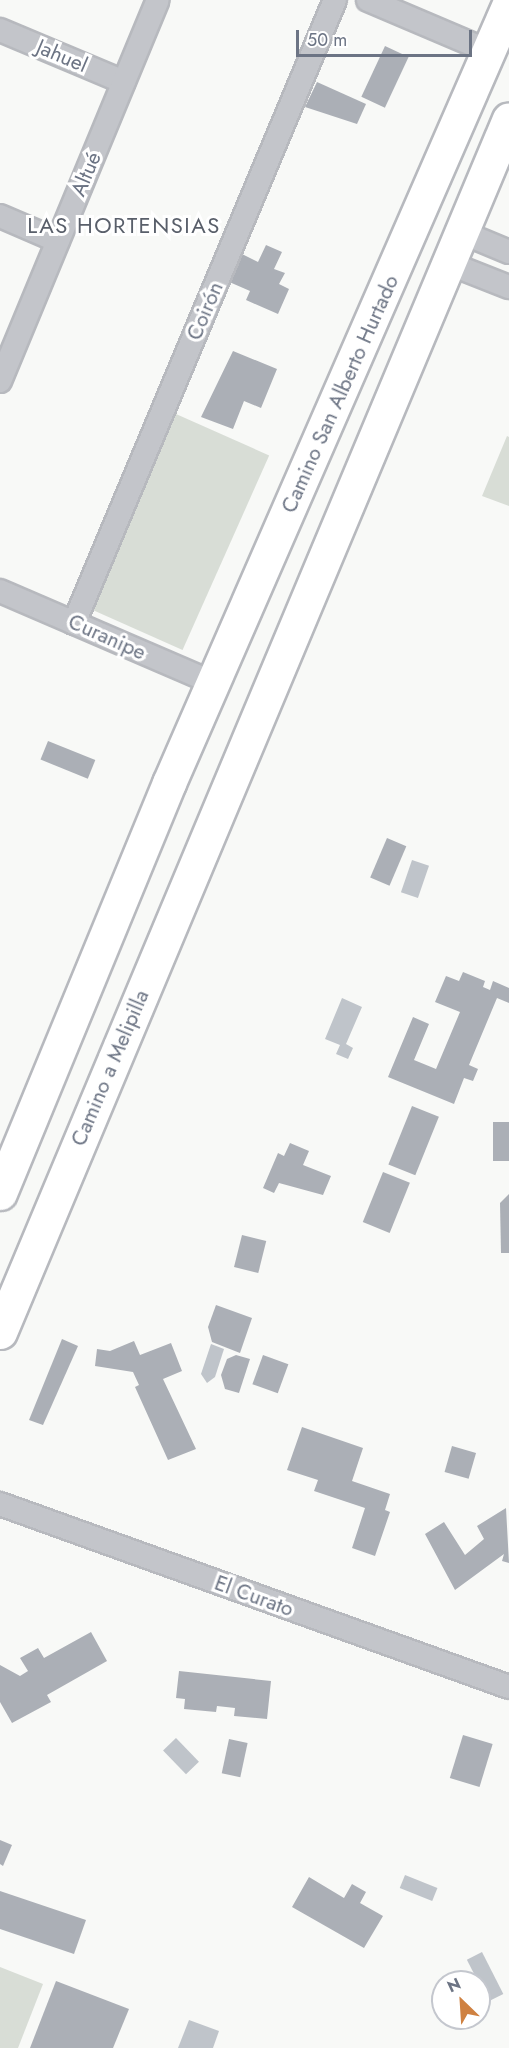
<!DOCTYPE html>
<meta charset="utf-8">
<style>
body{margin:0}
#map{position:relative;width:509px;height:2048px;overflow:hidden;background:#f8f9f7;font-family:Jost,sans-serif}
div>[style]{position:absolute}
[style*='--x']{left:calc(var(--x)*1px);top:calc(var(--y)*1px);width:calc(var(--w)*1px);rotate:calc(var(--a)*1deg)}
.green>*{inset:0;background:#d8ddd6;transform-origin:0 0}
.water>*{inset:0;background:#bfc4ca;transform-origin:0 0}
.building>*{inset:0;background:#abafb6;transform-origin:0 0}
.roads{filter:drop-shadow(2px 0 #b7b9be) drop-shadow(-2px 0 #b7b9be) drop-shadow(0 2px #b7b9be) drop-shadow(0 -2px #b7b9be)}
.street>*{height:22px;margin:-11px;padding:0 11px;transform-origin:11px;border-radius:11px;background:#c3c5ca}
.primary>*{height:33px;margin:-16.5px;padding:0 16.5px;transform-origin:16.5px;border-radius:16.5px;background:#fff}
span{translate:-50% -50%;white-space:nowrap;text-align:center;line-height:1.15;-webkit-text-stroke:6px #fff;paint-order:stroke}
.street-label{font-size:21px;color:#6c7484}
.neighbourhood-label{font-size:22px;color:#595f6a;letter-spacing:1.5px}
.north{position:absolute;left:431px;top:1970px;width:60px;height:60px;box-sizing:border-box;background:#fff;border:2px solid #c4c7ce;border-radius:50%;rotate:335deg;font-size:16px;font-weight:700;line-height:24px;text-align:center;color:#6c7484}
.north::after{content:'';display:block;margin:auto;width:21px;height:27px;background:#cf8141;clip-path:polygon(50% 0,100% 100%,50% 72%,0 100%)}
.scale{position:absolute;left:296px;top:30px;width:176px;height:27px;box-sizing:border-box;border:3px solid #6c7484;border-top:0;padding-left:8px;font-size:18px;line-height:21px;white-space:nowrap;color:#6c7484;-webkit-text-stroke:4px #fff;paint-order:stroke}
</style>
<div id="map">
<div class="green">
<i style="left:176px;top:414px;width:102px;height:213px;rotate:24deg"></i>
<i style="clip-path:polygon(507px 436px,509px 437px,509px 506px,482px 496px)"></i>
<i style="clip-path:polygon(0 1967px,43px 1984px,18px 2048px,0 2048px)"></i>
</div>
<div class="water">
<i style="left:412px;top:860px;width:18px;height:34px;rotate:19deg"></i>
<i style="clip-path:polygon(342px 998px,362px 1007px,346px 1044px,353px 1048px,348px 1059px,336px 1054px,340px 1045px,325px 1039px)"></i>
<i style="clip-path:polygon(211px 1344px,224px 1349px,215px 1377px,207px 1383px,201px 1374px)"></i>
<i style="left:176px;top:1738px;width:33px;height:18px;rotate:46deg"></i>
<i style="left:405px;top:1875px;width:35px;height:14px;rotate:22deg"></i>
<i style="left:482px;top:1952px;width:47px;height:17px;rotate:63deg"></i>
<i style="clip-path:polygon(189px 2020px,219px 2031px,213px 2048px,178px 2048px)"></i>
</div>
<div class="building">
<i style="left:385px;top:46px;width:26px;height:56px;rotate:25deg"></i>
<i style="clip-path:polygon(317px 82px,366px 104px,357px 124px,305px 107px)"></i>
<i style="clip-path:polygon(266px 245px,282px 252px,274px 269px,285px 273px,279px 284px,289px 289px,278px 314px,246px 300px,250px 291px,227px 281px,240px 253px,258px 262px)"></i>
<i style="clip-path:polygon(233px 351px,277px 369px,261px 408px,244px 401px,233px 429px,201px 417px)"></i>
<i style="left:48px;top:741px;width:51px;height:20px;rotate:22deg"></i>
<i style="left:387px;top:838px;width:21px;height:43px;rotate:23deg"></i>
<i style="clip-path:polygon(463px 972px,485px 981px,483px 987px,490px 990px,493px 981px,509px 988px,509px 1003px,497px 998px,469px 1065px,478px 1069px,473px 1081px,464px 1078px,454px 1104px,388px 1077px,413px 1017px,429px 1024px,414px 1060px,436px 1069px,460px 1012px,435px 1002px,446px 976px,459px 981px)"></i>
<i style="left:412px;top:1106px;width:29px;height:63px;rotate:22deg"></i>
<i style="left:509px;top:1122px;width:39px;height:16px;rotate:90deg"></i>
<i style="clip-path:polygon(290px 1143px,309px 1151px,303px 1165px,331px 1176px,323px 1195px,279px 1183px,274px 1193px,263px 1188px,278px 1153px,284px 1156px)"></i>
<i style="left:383px;top:1172px;width:29px;height:54px;rotate:22deg"></i>
<i style="clip-path:polygon(509px 1194px,509px 1253px,501px 1253px,500px 1203px)"></i>
<i style="left:242px;top:1235px;width:25px;height:33px;rotate:14deg"></i>
<i style="clip-path:polygon(216px 1305px,252px 1318px,240px 1353px,212px 1342px,208px 1327px)"></i>
<i style="clip-path:polygon(62px 1339px,78px 1346px,43px 1425px,29px 1420px)"></i>
<i style="clip-path:polygon(134px 1341px,140px 1355px,171px 1343px,182px 1371px,163px 1379px,196px 1449px,168px 1460px,135px 1387px,139px 1385px,133px 1372px,95px 1366px,97px 1349px,110px 1351px)"></i>
<i style="clip-path:polygon(236px 1355px,250px 1359px,239px 1393px,225px 1389px,221px 1375px,227px 1359px)"></i>
<i style="left:263px;top:1355px;width:27px;height:31px;rotate:20deg"></i>
<i style="clip-path:polygon(302px 1427px,363px 1448px,352px 1481px,390px 1494px,385px 1510px,390px 1512px,375px 1556px,352px 1548px,365px 1508px,314px 1491px,318px 1480px,287px 1470px)"></i>
<i style="left:452px;top:1446px;width:25px;height:27px;rotate:16deg"></i>
<i style="clip-path:polygon(506px 1508px,509px 1563px,502px 1561px,504px 1554px,455px 1590px,425px 1534px,444px 1522px,465px 1555px,484px 1539px,477px 1526px)"></i>
<i style="clip-path:polygon(91px 1632px,107px 1661px,47px 1695px,51px 1702px,12px 1723px,0 1702px,0 1665px,20px 1676px,28px 1671px,20px 1658px,38px 1648px,44px 1658px)"></i>
<i style="clip-path:polygon(179px 1671px,271px 1681px,267px 1719px,234px 1716px,235px 1708px,217px 1706px,216px 1712px,184px 1709px,185px 1699px,176px 1698px)"></i>
<i style="left:463px;top:1735px;width:31px;height:45px;rotate:17deg"></i>
<i style="left:229px;top:1739px;width:19px;height:35px;rotate:12deg"></i>
<i style="clip-path:polygon(0 1840px,12px 1845px,3px 1866px,0 1864px)"></i>
<i style="clip-path:polygon(309px 1877px,344px 1898px,352px 1884px,366px 1892px,360px 1903px,383px 1916px,364px 1948px,292px 1907px)"></i>
<i style="clip-path:polygon(0 1891px,86px 1920px,74px 1954px,0 1929px)"></i>
<i style="clip-path:polygon(56px 1981px,129px 2009px,113px 2048px,30px 2048px)"></i>
</div>
<div class="roads">
<div class="street">
<i style="--x:368;--y:0;--w:130;--a:23"></i>
<i style="--x:0;--y:30;--w:134;--a:22.8"></i>
<i style="--x:0;--y:216;--w:63;--a:23.3"></i>
<i style="--x:461;--y:232;--w:52;--a:22.6"></i>
<i style="--x:448;--y:263;--w:66;--a:21.5"></i>
<i style="--x:0;--y:381;--w:412;--a:-67.5"></i>
<i style="--x:0;--y:591;--w:233;--a:23.3"></i>
<i style="--x:74;--y:623;--w:675;--a:-67.27"></i>
<i style="--x:0;--y:1504;--w:541;--a:19.77"></i>
</div>
<div class="primary">
<i style="--x:0;--y:1193;--w:443;--a:-67.6"></i>
<i style="--x:169;--y:783;--w:850;--a:-66.42"></i>
<i style="--x:0;--y:1332;--w:1315;--a:-67.24"></i>
</div>
</div>
<div class="street-label">
<span style="left:62px;top:56px;rotate:23deg">Jahuel</span>
<span style="left:86px;top:174px;rotate:-67deg">Altué</span>
<span style="left:205px;top:311px;rotate:-67deg">Coirón</span>
<span style="left:340px;top:394px;rotate:-66deg">Camino San Alberto Hurtado</span>
<span style="left:107px;top:637px;rotate:24deg">Curanipe</span>
<span style="left:110px;top:1068px;rotate:-67deg">Camino a Melipilla</span>
<span style="left:254px;top:1596px;rotate:20deg">El Curato</span>
</div>
<div class="neighbourhood-label">
<span style="left:124px;top:226px">LAS HORTENSIAS</span>
</div>
<div class="north">N</div>
<div class="scale">50 m</div>
</div>
